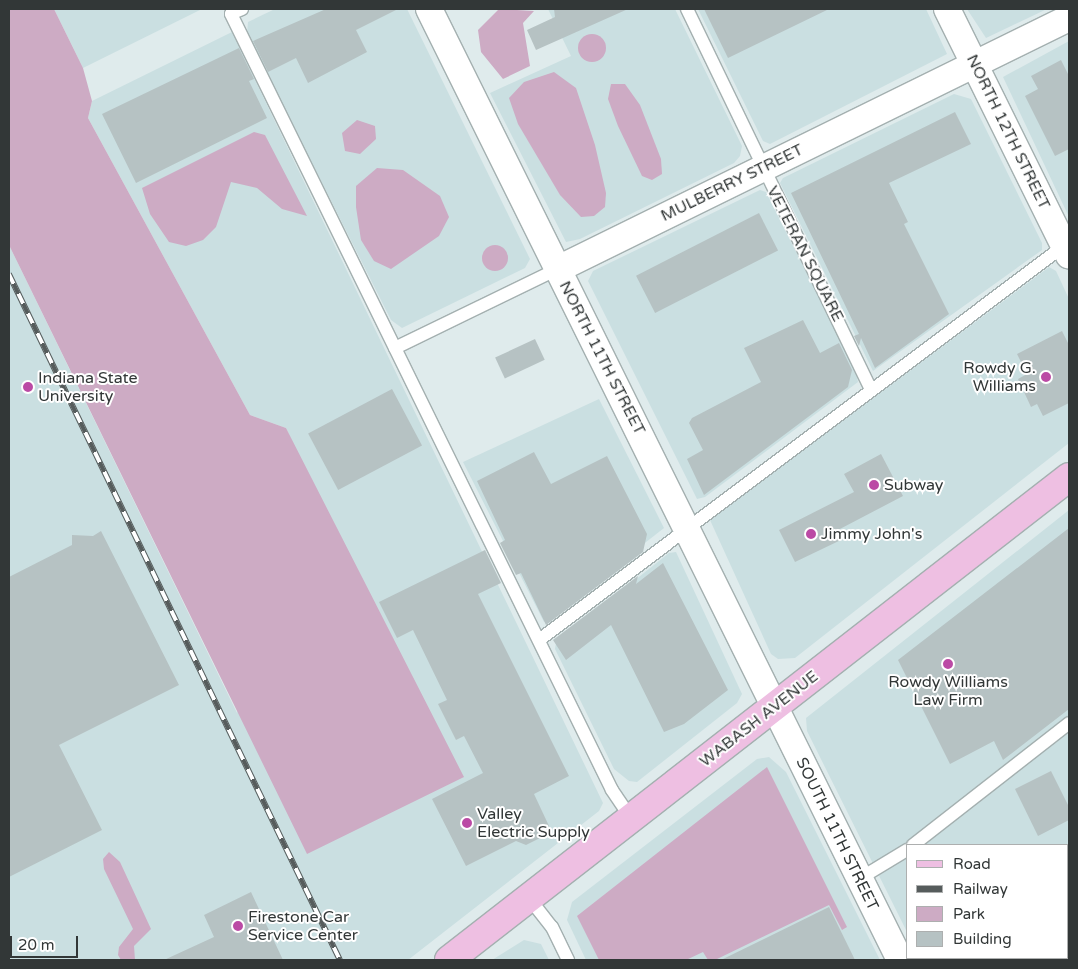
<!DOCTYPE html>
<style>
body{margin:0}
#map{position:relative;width:1078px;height:969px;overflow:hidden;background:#dfebec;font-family:"Varela Round",sans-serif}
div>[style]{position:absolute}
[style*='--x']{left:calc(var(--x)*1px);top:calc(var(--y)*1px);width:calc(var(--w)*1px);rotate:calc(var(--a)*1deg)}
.built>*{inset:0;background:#cadfe1}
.green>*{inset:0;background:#cdabc4}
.round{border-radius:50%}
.building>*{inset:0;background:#b6c2c3;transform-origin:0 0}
.roads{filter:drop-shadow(1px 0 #a4b0b0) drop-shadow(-1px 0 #a4b0b0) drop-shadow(0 1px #a4b0b0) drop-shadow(0 -1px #a4b0b0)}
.service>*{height:12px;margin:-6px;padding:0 6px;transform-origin:6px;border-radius:6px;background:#fff}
.minor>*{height:26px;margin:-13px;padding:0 13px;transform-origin:13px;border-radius:13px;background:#fff}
.primary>*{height:28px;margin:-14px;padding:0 14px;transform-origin:14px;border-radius:14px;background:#eebfe2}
.rail>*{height:5.5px;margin-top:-2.75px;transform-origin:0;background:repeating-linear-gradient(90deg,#fff 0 11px,#565c5c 0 22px);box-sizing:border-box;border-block:1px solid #565c5c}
.dots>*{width:14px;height:14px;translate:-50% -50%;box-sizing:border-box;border:2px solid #fff;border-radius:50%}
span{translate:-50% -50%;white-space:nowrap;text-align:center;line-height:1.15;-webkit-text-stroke:4px #fff;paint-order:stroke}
.street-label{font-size:16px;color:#323737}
.poi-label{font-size:16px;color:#323737}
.right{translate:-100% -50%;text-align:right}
.left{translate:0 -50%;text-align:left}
.frame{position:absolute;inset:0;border:10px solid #323737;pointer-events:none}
.legend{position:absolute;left:906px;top:844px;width:162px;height:115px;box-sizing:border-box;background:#fff;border:1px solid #adafaf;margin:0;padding:6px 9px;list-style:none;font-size:15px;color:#323737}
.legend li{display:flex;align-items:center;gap:10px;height:25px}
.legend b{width:25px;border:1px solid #adafaf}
.scale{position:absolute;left:10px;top:936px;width:68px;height:22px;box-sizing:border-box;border:2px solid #323737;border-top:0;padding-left:6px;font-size:15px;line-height:18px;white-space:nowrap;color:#323737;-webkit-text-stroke:4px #fff;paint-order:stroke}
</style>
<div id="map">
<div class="built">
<i style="clip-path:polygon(54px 9px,202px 9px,83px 68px)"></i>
<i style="clip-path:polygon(275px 9px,407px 9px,530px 259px,525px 268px,402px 328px,391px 320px,247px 34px,248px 22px)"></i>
<i style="clip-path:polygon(548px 9px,675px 9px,742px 146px,740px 156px,734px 163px,580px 239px,566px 242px,490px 93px,571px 56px)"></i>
<i style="clip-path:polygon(698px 9px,926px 9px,947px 54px,770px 144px,763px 141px)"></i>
<i style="clip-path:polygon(967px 9px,1047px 9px,986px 38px)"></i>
<i style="clip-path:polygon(232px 32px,603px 803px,599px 811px,408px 960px,9px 960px,9px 245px,237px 713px,319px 499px,286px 428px,250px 415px,88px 118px,92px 101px)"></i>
<i style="clip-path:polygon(1069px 41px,1069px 217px,1003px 77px)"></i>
<i style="clip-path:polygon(954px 94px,971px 99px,1042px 243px,1042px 250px,873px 371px,780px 183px,783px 178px)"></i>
<i style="clip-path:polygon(760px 190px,766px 192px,855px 369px,858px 382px,705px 497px,697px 499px,588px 281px,593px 271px)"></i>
<i style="clip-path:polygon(1049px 267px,1056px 271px,1069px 299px,1069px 443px,795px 658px,778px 659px,771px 654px,710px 520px)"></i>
<i style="clip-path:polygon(599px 399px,664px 528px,544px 622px,463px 462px)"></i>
<i style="clip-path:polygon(1069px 510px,1069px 960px,921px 960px,1067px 958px,1067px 845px,907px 845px,907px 932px,807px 731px,806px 718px)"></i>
<i style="clip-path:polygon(676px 552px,742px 694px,737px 703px,637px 782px,629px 781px,614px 769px,555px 649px,556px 643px,669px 553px)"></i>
<i style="clip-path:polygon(769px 757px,786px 772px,880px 960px,586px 960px,567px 920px,572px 902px,757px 759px)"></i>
<i style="clip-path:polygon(524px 940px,541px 944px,549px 960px,492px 960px)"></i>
</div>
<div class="green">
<i style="clip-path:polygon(9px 9px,54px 9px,83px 68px,92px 101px,88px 118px,250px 415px,286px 428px,464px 777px,307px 854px,9px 245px)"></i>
<i style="clip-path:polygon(499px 9px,534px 11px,523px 23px,530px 66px,503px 79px,481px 52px,478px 30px)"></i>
<i class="round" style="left:578px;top:34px;width:28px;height:28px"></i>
<i style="clip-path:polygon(554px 72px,576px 88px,595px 145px,606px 193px,605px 207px,594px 216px,581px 217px,560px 195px,518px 124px,509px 98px,524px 82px)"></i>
<i style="clip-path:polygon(611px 84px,625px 84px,640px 105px,661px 159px,662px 174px,652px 180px,642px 176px,618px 126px,608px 99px)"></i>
<i style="clip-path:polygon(357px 120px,375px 126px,376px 139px,360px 154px,345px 151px,342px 133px)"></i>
<i style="clip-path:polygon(254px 132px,265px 135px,307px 216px,282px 209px,257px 188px,231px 182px,216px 227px,203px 240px,186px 246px,169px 242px,150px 214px,142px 188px)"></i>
<i style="clip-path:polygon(377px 168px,403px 170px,440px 196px,449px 217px,439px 236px,391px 269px,374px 261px,361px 240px,356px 207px,356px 186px)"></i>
<i class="round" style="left:482px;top:245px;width:26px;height:26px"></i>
<i style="clip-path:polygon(767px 767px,847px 927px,842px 930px,829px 905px,715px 960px,708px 960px,703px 952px,686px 960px,599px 960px,577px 916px)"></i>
<i style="clip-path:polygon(109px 852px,120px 862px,151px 929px,134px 946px,135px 960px,121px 960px,118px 955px,119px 947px,133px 929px,104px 869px,103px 859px)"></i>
</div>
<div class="building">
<i style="clip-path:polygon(326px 9px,398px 9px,356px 30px,367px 52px,308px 83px,296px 58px,268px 72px,253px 41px)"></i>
<i style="clip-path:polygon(554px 9px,628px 9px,536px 50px,527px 30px,555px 17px)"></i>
<i style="clip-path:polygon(704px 9px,829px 9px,728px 58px)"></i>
<i style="clip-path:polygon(239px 48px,254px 79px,249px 81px,267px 118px,136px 183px,102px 114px)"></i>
<i style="clip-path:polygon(1061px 60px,1069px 76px,1069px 149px,1055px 156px,1025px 96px,1038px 89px,1031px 76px)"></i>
<i style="clip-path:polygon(955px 112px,971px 144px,889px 183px,908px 222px,904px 224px,949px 314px,875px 368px,861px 338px,859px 346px,854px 336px,859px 334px,791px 193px)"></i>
<i style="left:759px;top:213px;width:42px;height:138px;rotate:63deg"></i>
<i style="clip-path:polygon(803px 320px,820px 353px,839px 343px,852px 370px,848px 387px,704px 495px,687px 459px,703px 450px,689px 423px,692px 418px,761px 382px,744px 348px)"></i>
<i style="clip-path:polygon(1062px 331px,1069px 345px,1069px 403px,1043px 416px,1037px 404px,1031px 407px,1018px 379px,1027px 374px,1017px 354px)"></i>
<i style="left:535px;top:339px;width:23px;height:44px;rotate:65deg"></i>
<i style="left:392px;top:389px;width:64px;height:95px;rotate:62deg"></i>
<i style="clip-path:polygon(534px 452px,551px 484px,607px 456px,647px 534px,643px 552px,546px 625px,521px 573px,516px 575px,500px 543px,505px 540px,477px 481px)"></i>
<i style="clip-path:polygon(881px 454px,903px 496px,838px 530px,843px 539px,795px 562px,779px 530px,854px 492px,844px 474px)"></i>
<i style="clip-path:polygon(1069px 528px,1069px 709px,1003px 760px,994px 741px,950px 764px,898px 660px)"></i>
<i style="clip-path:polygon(101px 531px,179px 685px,59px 745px,102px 830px,9px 877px,9px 577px,72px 545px,72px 535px,93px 536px)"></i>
<i style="clip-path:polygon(485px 550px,501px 583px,478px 594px,569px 776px,534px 794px,549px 826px,546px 835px,526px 845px,516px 841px,466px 866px,432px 799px,483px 773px,464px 736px,456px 740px,438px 704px,447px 700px,413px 630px,397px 638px,379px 602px)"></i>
<i style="clip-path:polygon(663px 563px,728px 690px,684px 724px,664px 732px,611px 625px,566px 660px,553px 640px,638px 576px,636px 584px)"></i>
<i style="clip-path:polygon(1051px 771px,1069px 807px,1069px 820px,1038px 836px,1015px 789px)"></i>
<i style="clip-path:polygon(251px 892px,283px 960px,164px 960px,214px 937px,204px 915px)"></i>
<i style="clip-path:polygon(829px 907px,855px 960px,721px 960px)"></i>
</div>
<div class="roads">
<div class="service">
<i style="--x:242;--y:9;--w:12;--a:156"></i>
<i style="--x:231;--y:14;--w:864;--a:63.85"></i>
<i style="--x:612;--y:790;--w:34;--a:56"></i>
<i style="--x:687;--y:9;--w:423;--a:64.2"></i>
<i style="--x:395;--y:348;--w:181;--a:-25.9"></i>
<i style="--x:539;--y:640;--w:658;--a:-36.9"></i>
<i style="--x:913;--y:845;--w:198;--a:-38"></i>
<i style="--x:859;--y:879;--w:56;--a:-31.1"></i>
<i style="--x:529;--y:898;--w:37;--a:52"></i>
<i style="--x:552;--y:927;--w:37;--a:64"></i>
</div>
<div class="minor">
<i style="--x:429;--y:9;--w:1061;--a:63.65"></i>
<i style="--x:947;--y:9;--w:275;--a:63.7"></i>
<i style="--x:558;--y:269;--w:569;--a:-26.16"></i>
</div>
<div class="primary">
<i style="--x:449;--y:960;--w:786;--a:-37.92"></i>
</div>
</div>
<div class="rail">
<i style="--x:9;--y:274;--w:762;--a:64.24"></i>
</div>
<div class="dots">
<i style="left:1046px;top:377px;background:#bb4aa5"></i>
<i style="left:28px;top:387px;background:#bb4aa5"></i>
<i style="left:874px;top:485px;background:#bb4aa5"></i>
<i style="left:811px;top:534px;background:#bb4aa5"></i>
<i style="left:948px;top:664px;background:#bb4aa5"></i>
<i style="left:467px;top:823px;background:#bb4aa5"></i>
<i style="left:238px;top:926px;background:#bb4aa5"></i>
</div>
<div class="street-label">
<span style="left:1008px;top:132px;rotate:64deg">NORTH 12TH STREET</span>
<span style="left:732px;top:183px;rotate:-26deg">MULBERRY STREET</span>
<span style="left:805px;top:254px;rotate:63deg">VETERAN SQUARE</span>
<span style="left:602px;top:358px;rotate:63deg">NORTH 11TH STREET</span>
<span style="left:759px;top:719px;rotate:-38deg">WABASH AVENUE</span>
<span style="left:837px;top:834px;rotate:64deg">SOUTH 11TH STREET</span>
</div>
<div class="poi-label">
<span class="right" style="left:1036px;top:377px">Rowdy G.<br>Williams</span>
<span class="left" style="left:38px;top:387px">Indiana State<br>University</span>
<span class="left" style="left:884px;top:485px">Subway</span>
<span class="left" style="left:821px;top:534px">Jimmy John's</span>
<span style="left:948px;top:691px">Rowdy Williams<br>Law Firm</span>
<span class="left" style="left:477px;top:823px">Valley<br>Electric Supply</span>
<span class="left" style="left:248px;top:926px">Firestone Car<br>Service Center</span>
</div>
<div class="frame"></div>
<ul class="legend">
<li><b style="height:6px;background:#eebfe2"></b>Road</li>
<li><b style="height:6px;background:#565c5c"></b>Railway</li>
<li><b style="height:14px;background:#cdabc4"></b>Park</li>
<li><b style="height:14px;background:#b6c2c3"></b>Building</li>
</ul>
<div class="scale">20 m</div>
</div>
